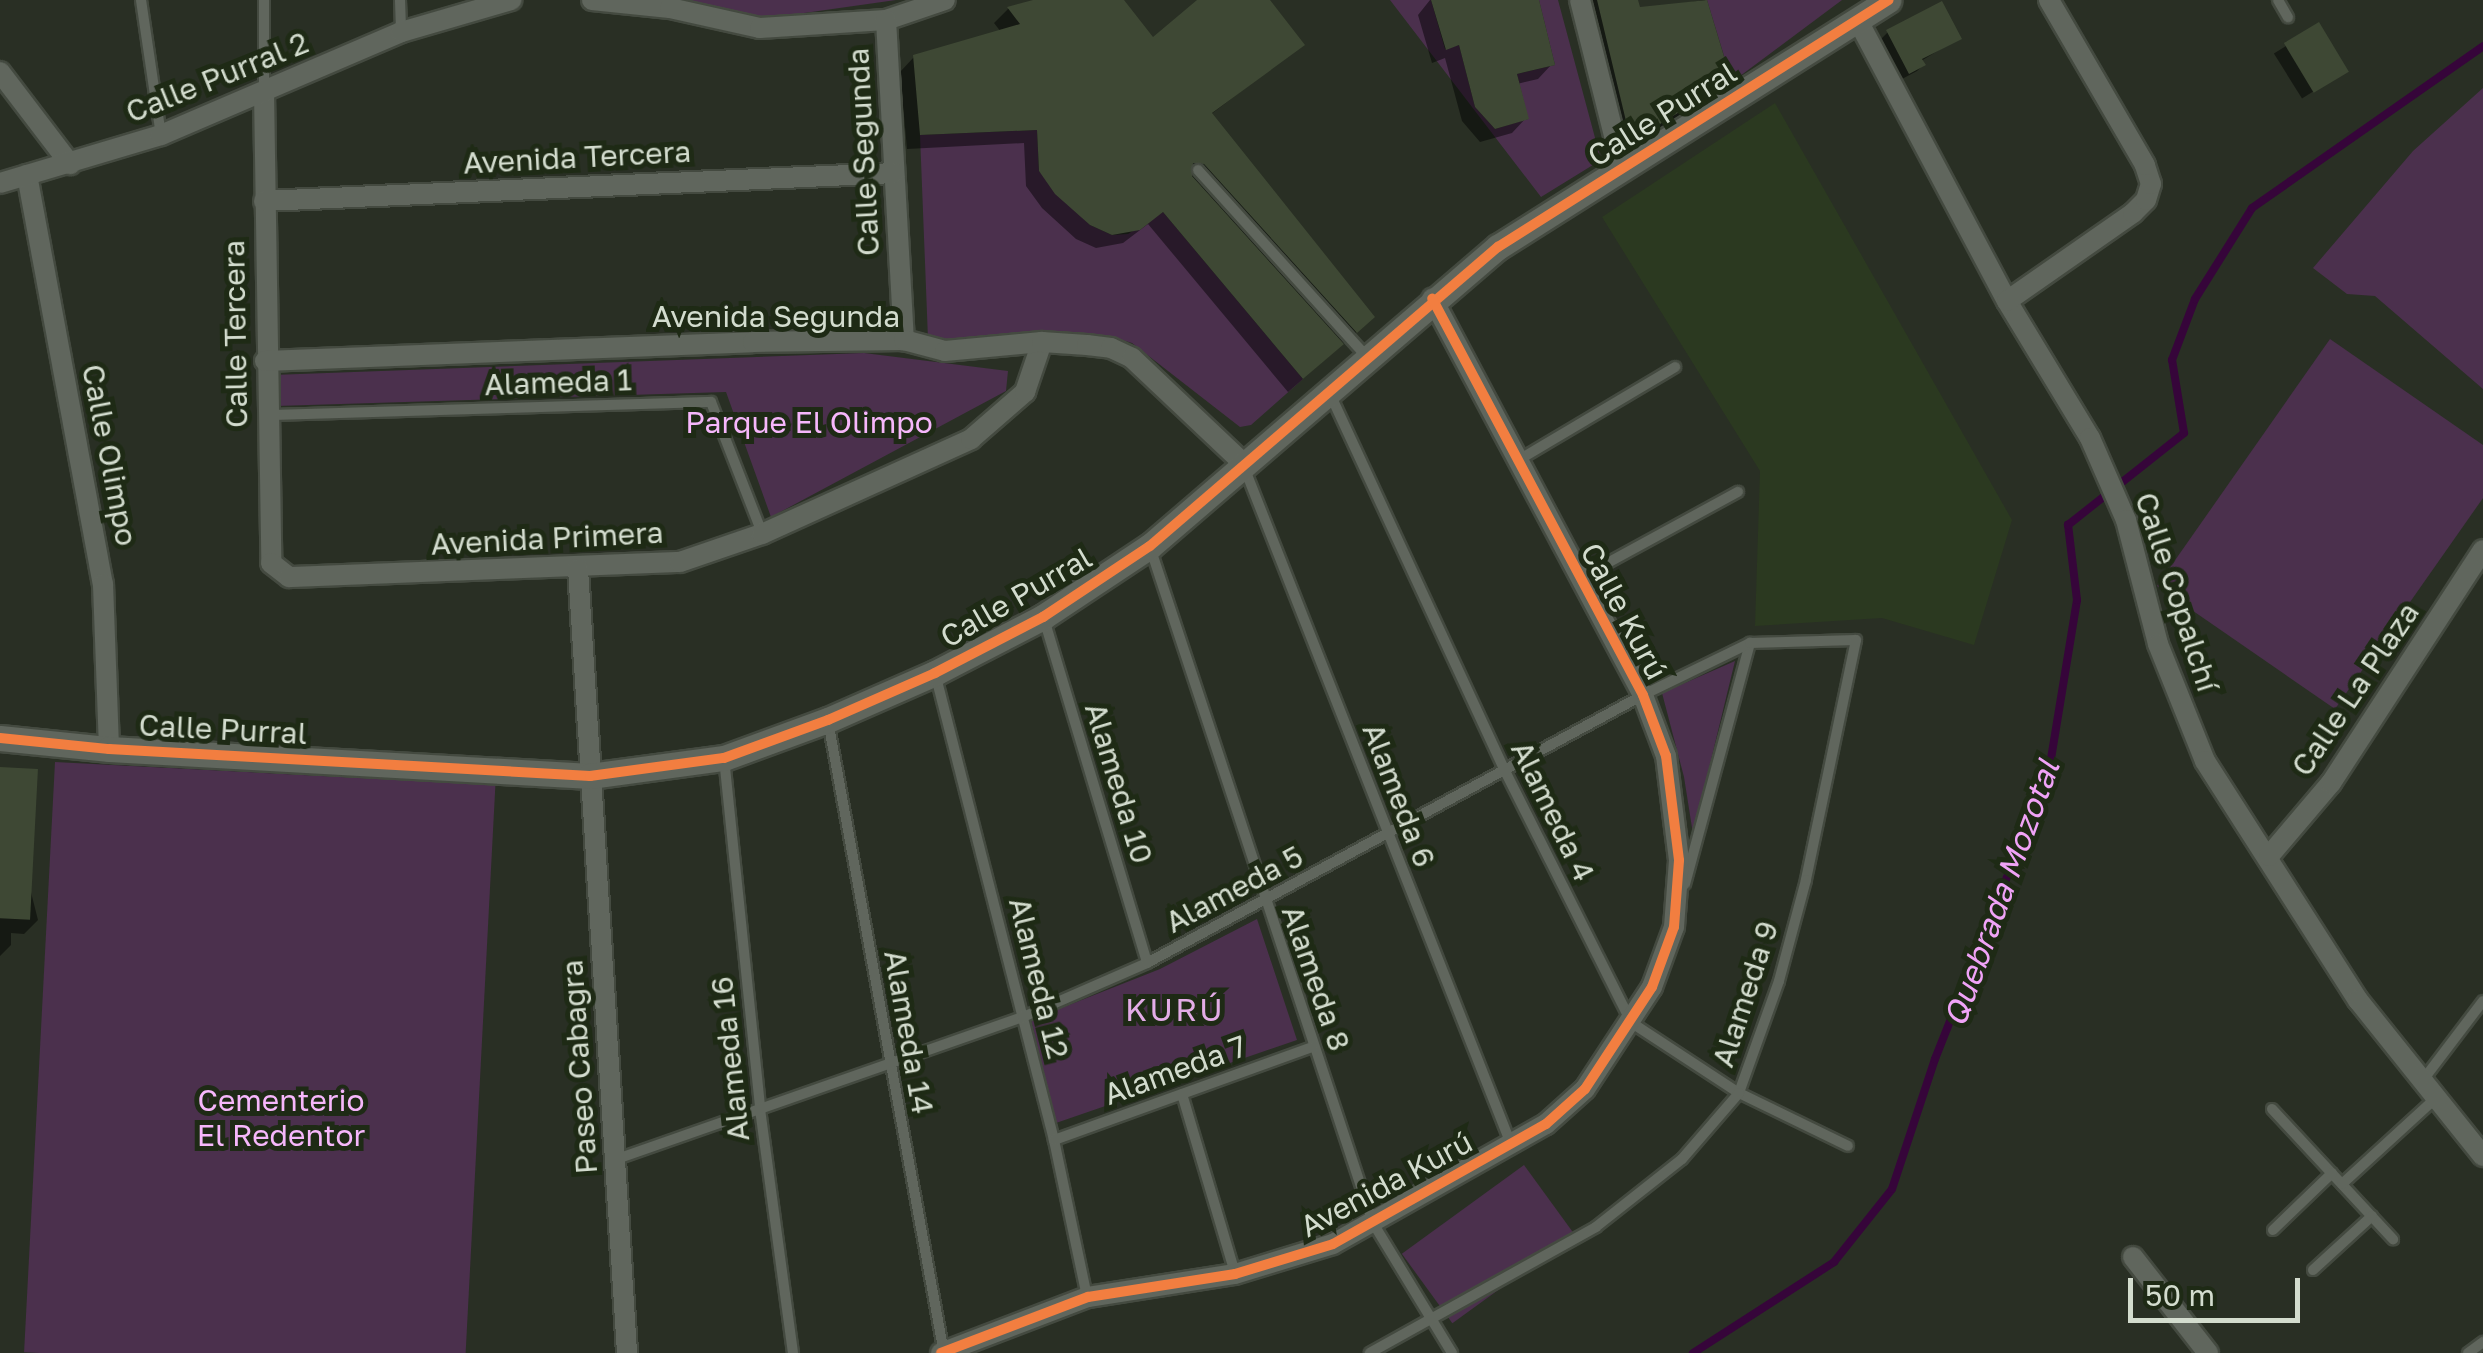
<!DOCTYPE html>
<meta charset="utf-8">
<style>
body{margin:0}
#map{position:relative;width:2483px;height:1353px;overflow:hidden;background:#292f24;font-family:"Golos Text",sans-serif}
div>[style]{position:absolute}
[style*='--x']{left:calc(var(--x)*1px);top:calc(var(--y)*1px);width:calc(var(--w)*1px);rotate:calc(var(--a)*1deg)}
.built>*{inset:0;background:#2b3920}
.green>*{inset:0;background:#4b304d;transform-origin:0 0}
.shadow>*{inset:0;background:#0007;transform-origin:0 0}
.stream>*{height:8px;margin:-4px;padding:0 4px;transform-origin:4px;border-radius:4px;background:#36053a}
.building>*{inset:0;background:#3e4834;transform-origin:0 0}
.roads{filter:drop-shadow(2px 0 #444a40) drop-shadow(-2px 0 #444a40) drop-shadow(0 2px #444a40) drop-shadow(0 -2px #444a40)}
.service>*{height:10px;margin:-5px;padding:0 5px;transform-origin:5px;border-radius:5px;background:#60665d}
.minor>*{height:20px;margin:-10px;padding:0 10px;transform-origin:10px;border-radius:10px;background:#60665d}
.tertiary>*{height:25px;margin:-12.5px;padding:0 12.5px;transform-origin:12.5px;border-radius:12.5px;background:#60665d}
.cycleway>*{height:10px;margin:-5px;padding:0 5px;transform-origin:5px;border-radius:5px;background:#f27e40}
span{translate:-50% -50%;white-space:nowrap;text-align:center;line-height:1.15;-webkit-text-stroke:10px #1e2a15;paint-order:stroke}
.street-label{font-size:30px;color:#d3dcce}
.park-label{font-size:30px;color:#f6b7fb}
.water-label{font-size:32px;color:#f0a3f7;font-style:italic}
.neighbourhood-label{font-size:32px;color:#e3ace7;letter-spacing:2.5px}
.scale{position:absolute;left:2128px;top:1278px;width:172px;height:45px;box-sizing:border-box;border:5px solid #d3dcce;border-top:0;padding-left:12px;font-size:30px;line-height:35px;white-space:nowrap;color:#d3dcce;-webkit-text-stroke:8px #1e2a15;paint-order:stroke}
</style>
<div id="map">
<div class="built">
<i style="clip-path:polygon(1775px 103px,2012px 520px,1974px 645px,1882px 618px,1755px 626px,1760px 471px,1602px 217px)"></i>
</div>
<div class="green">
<i style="clip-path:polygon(680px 0,896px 0,762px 19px)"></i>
<i style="clip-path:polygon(1390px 0,1431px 0,1445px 49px,1459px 45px,1475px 107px,1495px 129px,1528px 119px,1517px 74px,1555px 65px,1539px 0,1558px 0,1601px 160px,1541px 197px)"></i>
<i style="clip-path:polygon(1707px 0,1842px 0,1732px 82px)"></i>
<i style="clip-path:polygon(2483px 88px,2483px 389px,2375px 296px,2347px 294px,2313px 268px,2413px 151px)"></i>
<i style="clip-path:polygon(1037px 130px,1039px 171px,1090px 225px,1112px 235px,1128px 234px,1163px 212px,1303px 379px,1251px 425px,1240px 427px,1132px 343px,1106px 335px,938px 344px,928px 339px,920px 135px)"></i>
<i style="clip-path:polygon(2330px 339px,2483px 445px,2483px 498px,2335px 709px,2157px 586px)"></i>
<i style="clip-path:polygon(864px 353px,1008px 371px,1006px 391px,771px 517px,726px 392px,276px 406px,273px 375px)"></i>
<i style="clip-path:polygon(1735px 661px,1693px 834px,1684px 777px,1662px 693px)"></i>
<i style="left:55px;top:762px;width:441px;height:591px;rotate:3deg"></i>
<i style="clip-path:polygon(1257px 919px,1297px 1040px,1056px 1123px,1031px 1020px,1160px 969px)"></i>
<i style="left:1524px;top:1165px;width:86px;height:151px;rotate:54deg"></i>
</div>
<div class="shadow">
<i style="clip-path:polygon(1043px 0,1121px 0,1153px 40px,1201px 0,1267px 0,1302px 45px,1210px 115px,1358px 331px,1288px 392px,1148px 224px,1123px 243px,1096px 248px,1076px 239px,1042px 208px,1026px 186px,1024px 143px,907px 149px,900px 72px,914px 57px,1001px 32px,994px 23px,1008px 9px)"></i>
<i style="clip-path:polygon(1430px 0,1536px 0,1552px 64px,1538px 79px,1517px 84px,1526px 118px,1512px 133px,1480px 142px,1462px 121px,1445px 58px,1432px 63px,1418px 15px)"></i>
<i style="clip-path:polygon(1580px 0,1636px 0,1638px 10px,1705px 0,1729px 80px,1714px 94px,1617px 154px)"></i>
<i style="left:2318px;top:26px;width:53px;height:52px;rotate:58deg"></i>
<i style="clip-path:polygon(1888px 32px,1959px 38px,1921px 61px,1923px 65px,1917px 71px,1902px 79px,1881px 39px)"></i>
<i style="clip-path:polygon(0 769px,38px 920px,24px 934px,11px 933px,11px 945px,0 956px)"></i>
</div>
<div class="stream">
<i style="--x:1693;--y:1353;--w:168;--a:-32.8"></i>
<i style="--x:1834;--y:1262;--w:93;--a:-51.5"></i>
<i style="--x:1892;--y:1189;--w:137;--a:-71.7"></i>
<i style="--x:1935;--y:1059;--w:310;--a:-68.4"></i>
<i style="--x:2049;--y:771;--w:173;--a:-80.7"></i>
<i style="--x:2077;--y:600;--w:76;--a:-96.8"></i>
<i style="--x:2068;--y:525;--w:148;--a:-38.4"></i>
<i style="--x:2184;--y:433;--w:74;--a:-99.3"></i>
<i style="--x:2172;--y:360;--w:65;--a:-69.3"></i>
<i style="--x:2195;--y:299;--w:107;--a:-57.9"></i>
<i style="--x:2252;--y:208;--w:282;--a:-35"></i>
</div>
<div class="building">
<i style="clip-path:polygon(1033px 0,1124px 0,1153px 37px,1197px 0,1270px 0,1305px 45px,1212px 113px,1375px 317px,1357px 333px,1204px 164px,1193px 163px,1192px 176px,1344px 344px,1303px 379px,1163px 212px,1140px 230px,1112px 235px,1090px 225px,1055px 194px,1039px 171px,1037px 130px,920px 135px,913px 55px,1020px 24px,1007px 7px)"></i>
<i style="clip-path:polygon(1431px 0,1539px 0,1555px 65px,1517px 74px,1529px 119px,1495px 129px,1475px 107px,1459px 45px,1446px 50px)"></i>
<i style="clip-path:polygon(1597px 0,1638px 0,1640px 7px,1707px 0,1731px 80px,1631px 142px)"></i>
<i style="clip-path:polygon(1942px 1px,1962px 39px,1922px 59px,1926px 65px,1909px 74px,1886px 30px)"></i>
<i style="left:2319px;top:22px;width:58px;height:41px;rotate:59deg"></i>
<i style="left:0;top:767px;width:38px;height:151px;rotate:3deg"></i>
</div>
<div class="roads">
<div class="service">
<i style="--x:141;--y:0;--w:136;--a:81.6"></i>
<i style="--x:400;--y:0;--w:31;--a:88"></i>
<i style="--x:2278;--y:0;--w:20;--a:60"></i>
<i style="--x:264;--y:91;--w:91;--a:-90"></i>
<i style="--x:1198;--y:170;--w:252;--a:47.9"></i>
<i style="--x:1330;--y:394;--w:416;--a:65.1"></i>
<i style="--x:1505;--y:771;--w:282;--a:63.3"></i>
<i style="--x:1632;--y:1023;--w:128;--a:33.2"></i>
<i style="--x:1739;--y:1093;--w:121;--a:25.9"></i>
<i style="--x:269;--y:415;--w:442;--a:-1.7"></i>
<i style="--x:711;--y:402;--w:141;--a:68.7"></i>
<i style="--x:1517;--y:461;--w:184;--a:-30.7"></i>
<i style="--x:1244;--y:467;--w:728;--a:68.48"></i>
<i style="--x:1150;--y:547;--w:712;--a:71.74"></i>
<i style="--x:1373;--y:1223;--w:152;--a:58.7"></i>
<i style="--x:1580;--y:578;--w:180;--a:-28.6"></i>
<i style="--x:1044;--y:619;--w:359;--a:73.3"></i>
<i style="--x:935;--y:673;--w:482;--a:75.7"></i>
<i style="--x:1054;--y:1140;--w:159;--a:78.1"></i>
<i style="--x:828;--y:721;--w:643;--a:79.6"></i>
<i style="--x:724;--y:758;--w:353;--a:84.1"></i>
<i style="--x:760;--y:1109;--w:246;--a:82.3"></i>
<i style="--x:1685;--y:884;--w:250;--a:-74.9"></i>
<i style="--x:2423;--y:1080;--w:99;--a:-52.8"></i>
<i style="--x:1182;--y:1094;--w:187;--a:73.5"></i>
<i style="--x:2272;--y:1109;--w:178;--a:47.1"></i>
<i style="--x:1054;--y:1140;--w:275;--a:-19.8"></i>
<i style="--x:617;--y:1159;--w:430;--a:-19.3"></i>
<i style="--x:1023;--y:1017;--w:135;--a:-23.5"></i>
<i style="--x:1147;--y:963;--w:564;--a:-28.38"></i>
<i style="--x:1643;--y:695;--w:119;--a:-25.9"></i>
<i style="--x:1750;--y:643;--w:106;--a:-1.6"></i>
<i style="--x:1856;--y:640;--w:245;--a:101.8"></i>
<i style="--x:1806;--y:880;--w:105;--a:105"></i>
<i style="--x:1779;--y:981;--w:119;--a:109.7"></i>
<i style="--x:1739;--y:1093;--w:87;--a:130.8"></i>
<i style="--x:1682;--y:1159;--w:110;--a:141.7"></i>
<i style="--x:1596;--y:1227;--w:259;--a:150.9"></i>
<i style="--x:2342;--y:1184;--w:127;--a:-42.5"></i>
<i style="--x:2273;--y:1230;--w:82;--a:-44"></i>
<i style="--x:2313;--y:1270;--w:80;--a:-42.5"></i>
<i style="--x:2468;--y:1353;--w:19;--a:-36"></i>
</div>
<div class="minor">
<i style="--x:592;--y:0;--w:78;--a:5.9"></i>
<i style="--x:670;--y:8;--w:92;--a:12.5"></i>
<i style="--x:760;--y:28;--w:126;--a:-3.6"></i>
<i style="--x:886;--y:20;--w:62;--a:-18.7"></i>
<i style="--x:1580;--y:0;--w:172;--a:75.9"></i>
<i style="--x:1857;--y:19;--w:319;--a:62"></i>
<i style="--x:2007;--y:301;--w:160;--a:58.8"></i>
<i style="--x:2090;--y:438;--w:90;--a:66.3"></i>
<i style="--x:2126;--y:520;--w:128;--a:75.5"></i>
<i style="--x:2158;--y:644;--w:126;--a:68.1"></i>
<i style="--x:2205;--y:761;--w:284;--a:57.4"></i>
<i style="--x:2358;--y:1000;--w:200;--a:51.3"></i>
<i style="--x:886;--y:20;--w:321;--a:86.8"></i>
<i style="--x:0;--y:72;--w:116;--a:52.7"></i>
<i style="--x:264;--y:92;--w:471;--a:89.1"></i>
<i style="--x:271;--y:563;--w:23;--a:38"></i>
<i style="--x:289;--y:577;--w:391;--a:-2.2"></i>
<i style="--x:680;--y:562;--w:87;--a:-18.9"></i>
<i style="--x:762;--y:534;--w:230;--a:-24.4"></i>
<i style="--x:971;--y:439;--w:72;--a:-41"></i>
<i style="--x:1025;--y:392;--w:53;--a:-71.2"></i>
<i style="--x:27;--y:175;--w:416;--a:79.5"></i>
<i style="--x:103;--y:584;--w:165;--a:87.9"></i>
<i style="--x:0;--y:183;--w:168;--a:-16.6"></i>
<i style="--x:161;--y:135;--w:261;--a:-23.2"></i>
<i style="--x:401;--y:32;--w:115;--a:-16.2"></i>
<i style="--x:264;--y:201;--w:631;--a:-2.54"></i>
<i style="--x:2007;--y:301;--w:154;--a:-34.9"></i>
<i style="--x:2133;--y:213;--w:18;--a:-45"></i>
<i style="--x:2146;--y:200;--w:17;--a:-73"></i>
<i style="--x:2151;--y:184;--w:20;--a:-108"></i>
<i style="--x:2145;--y:165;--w:191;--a:-120.2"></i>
<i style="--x:265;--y:361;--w:488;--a:-2.2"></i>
<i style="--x:753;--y:342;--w:151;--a:-0.8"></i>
<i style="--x:904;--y:340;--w:42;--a:15"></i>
<i style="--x:945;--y:351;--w:97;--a:-5.3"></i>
<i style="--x:1042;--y:342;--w:45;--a:3.8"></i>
<i style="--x:1087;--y:345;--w:24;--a:7"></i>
<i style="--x:1111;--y:348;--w:23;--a:25"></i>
<i style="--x:1132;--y:358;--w:153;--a:43.4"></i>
<i style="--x:578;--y:569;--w:786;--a:86.42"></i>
<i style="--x:2269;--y:856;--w:96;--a:-49.7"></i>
<i style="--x:2331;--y:783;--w:278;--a:-56.9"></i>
<i style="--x:2133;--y:1257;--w:122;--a:52"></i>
<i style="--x:941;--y:1353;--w:157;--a:-20.9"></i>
<i style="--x:1088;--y:1297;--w:149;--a:-8.9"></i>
<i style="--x:1235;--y:1274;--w:102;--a:-17"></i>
<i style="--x:1333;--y:1244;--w:244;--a:-29.4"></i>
<i style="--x:1546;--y:1124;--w:52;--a:-41.9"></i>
<i style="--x:1585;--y:1089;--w:122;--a:-56.7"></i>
<i style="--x:1652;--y:987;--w:64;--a:-69.9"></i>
<i style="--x:1674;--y:927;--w:67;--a:-85.7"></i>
<i style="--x:1679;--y:860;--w:105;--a:-97.1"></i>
<i style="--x:1666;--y:756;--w:65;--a:-110.7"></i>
<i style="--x:1643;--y:695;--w:449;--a:-118"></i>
</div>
<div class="tertiary">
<i style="--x:0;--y:738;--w:110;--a:5.8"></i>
<i style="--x:109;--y:749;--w:482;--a:3.2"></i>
<i style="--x:590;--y:776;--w:135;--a:-7.7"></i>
<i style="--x:724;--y:758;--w:111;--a:-20.1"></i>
<i style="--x:828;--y:720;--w:117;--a:-23.7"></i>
<i style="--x:935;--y:673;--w:122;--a:-27.4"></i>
<i style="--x:1043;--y:617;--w:128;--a:-33.6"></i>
<i style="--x:1150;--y:546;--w:459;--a:-40.7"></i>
<i style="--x:1498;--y:247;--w:462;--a:-32.3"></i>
</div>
</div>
<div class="cycleway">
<i style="--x:0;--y:738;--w:110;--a:5.8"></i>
<i style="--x:109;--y:749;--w:482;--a:3.2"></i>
<i style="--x:590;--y:776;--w:135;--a:-7.7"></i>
<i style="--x:724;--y:758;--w:111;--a:-20.1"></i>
<i style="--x:828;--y:720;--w:117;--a:-23.7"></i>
<i style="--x:935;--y:673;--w:122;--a:-27.4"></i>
<i style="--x:1043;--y:617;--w:128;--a:-33.6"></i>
<i style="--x:1150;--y:546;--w:459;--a:-40.7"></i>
<i style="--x:1498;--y:247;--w:462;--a:-32.3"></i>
<i style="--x:941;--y:1353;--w:157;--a:-20.9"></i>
<i style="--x:1088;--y:1297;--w:149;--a:-8.9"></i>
<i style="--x:1235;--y:1274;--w:102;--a:-17"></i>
<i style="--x:1333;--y:1244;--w:244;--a:-29.4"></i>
<i style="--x:1546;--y:1124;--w:52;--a:-41.9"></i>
<i style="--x:1585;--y:1089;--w:122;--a:-56.7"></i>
<i style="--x:1652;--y:987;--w:64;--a:-69.9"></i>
<i style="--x:1674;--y:927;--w:67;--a:-85.7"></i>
<i style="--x:1679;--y:860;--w:105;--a:-97.1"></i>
<i style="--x:1666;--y:756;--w:65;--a:-110.7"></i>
<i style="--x:1643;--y:695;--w:449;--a:-118"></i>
</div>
<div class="street-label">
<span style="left:217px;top:77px;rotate:-22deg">Calle Purral 2</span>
<span style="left:1662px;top:114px;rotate:-32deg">Calle Purral</span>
<span style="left:863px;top:152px;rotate:-93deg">Calle Segunda</span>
<span style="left:577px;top:157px;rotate:-3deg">Avenida Tercera</span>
<span style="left:776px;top:316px">Avenida Segunda</span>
<span style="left:235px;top:334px;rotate:-91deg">Calle Tercera</span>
<span style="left:558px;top:382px;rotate:-2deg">Alameda 1</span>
<span style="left:110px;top:455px;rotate:79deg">Calle Olimpo</span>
<span style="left:547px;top:538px;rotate:-3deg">Avenida Primera</span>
<span style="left:2177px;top:592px;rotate:72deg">Calle Copalchí</span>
<span style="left:1016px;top:597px;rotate:-30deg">Calle Purral</span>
<span style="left:1624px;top:611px;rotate:62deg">Calle Kurú</span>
<span style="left:2355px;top:689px;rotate:-56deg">Calle La Plaza</span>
<span style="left:223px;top:729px;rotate:3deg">Calle Purral</span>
<span style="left:1119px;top:783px;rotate:73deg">Alameda 10</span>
<span style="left:1399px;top:795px;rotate:69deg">Alameda 6</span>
<span style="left:1553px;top:811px;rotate:64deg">Alameda 4</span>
<span style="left:1234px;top:889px;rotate:-28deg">Alameda 5</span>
<span style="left:1039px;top:978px;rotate:76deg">Alameda 12</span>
<span style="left:1316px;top:978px;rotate:71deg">Alameda 8</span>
<span style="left:1745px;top:994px;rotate:-72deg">Alameda 9</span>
<span style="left:909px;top:1032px;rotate:80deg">Alameda 14</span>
<span style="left:730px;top:1059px;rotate:-96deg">Alameda 16</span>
<span style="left:579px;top:1067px;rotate:-94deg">Paseo Cabagra</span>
<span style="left:1175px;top:1070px;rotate:-20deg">Alameda 7</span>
<span style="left:1386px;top:1184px;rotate:-28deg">Avenida Kurú</span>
</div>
<div class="park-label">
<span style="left:809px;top:422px">Parque El Olimpo</span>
<span style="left:281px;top:1117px">Cementerio<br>El Redentor</span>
</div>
<div class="water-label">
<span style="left:2001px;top:893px;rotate:-70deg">Quebrada Mozotal</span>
</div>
<div class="neighbourhood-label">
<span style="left:1175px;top:1009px">KURÚ</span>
</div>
<div class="scale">50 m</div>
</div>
